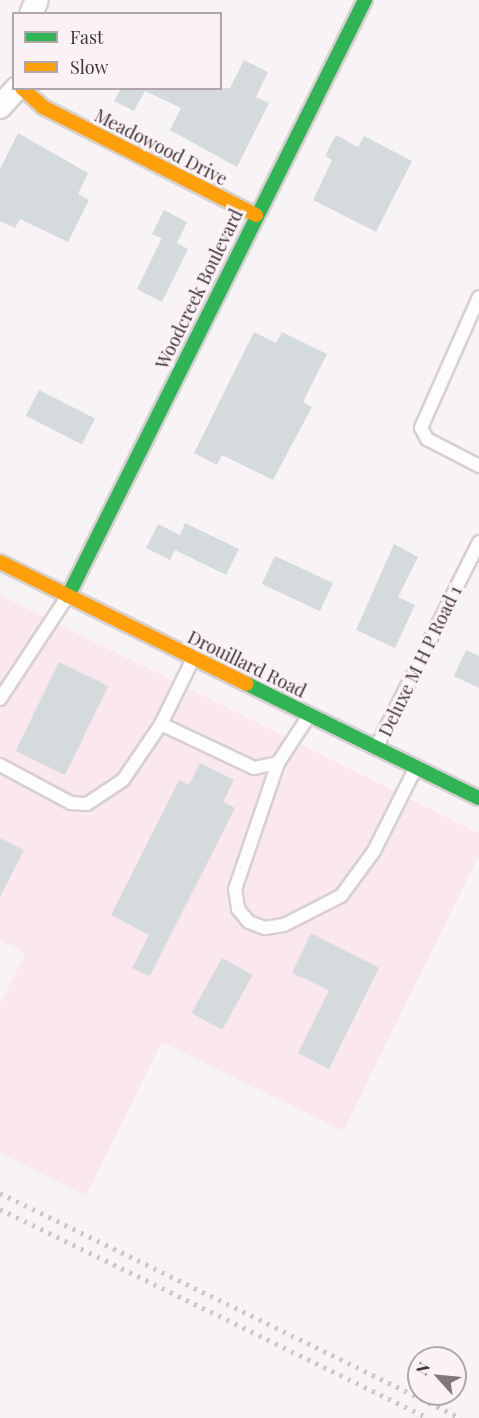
<!DOCTYPE html>
<style>
body{margin:0}
#map{position:relative;width:479px;height:1418px;overflow:hidden;background:#f8f4f5;font-family:"Playfair Display",serif}
div>[style]{position:absolute}
[style*='--x']{left:calc(var(--x)*1px);top:calc(var(--y)*1px);width:calc(var(--w)*1px);rotate:calc(var(--a)*1deg)}
.built>*{inset:0;background:#fae8ee}
.building>*{inset:0;background:#d5dbdc;transform-origin:0 0}
.roads{filter:drop-shadow(2px 0 #d8cfd1) drop-shadow(-2px 0 #d8cfd1) drop-shadow(0 2px #d8cfd1) drop-shadow(0 -2px #d8cfd1)}
.lane>*{height:12px;margin:-6px;padding:0 6px;transform-origin:6px;border-radius:6px;background:#fefdfe}
.street>*{height:22px;margin:-11px;padding:0 11px;transform-origin:11px;border-radius:11px;background:#fefdfe}
.fast>*{height:14px;margin:-7px;padding:0 7px;transform-origin:7px;border-radius:7px;background:#30b455}
.slow>*{height:14px;margin:-7px;padding:0 7px;transform-origin:7px;border-radius:7px;background:#ff9f0a}
.rail>*{height:4.5px;margin-top:-2.25px;transform-origin:0;background:repeating-linear-gradient(90deg,#cac9c9 0 3px,transparent 0 9px)}
span{translate:-50% -50%;white-space:nowrap;text-align:center;line-height:1.15;-webkit-text-stroke:6px #faf2f4;paint-order:stroke}
.street-label{font-size:18px;color:#433439}
.legend{position:absolute;left:12px;top:12px;width:210px;height:78px;box-sizing:border-box;background:#faf2f4;border:2px solid #b1a6a9;margin:0;padding:8px 10px;list-style:none;font-size:18px;color:#433439}
.legend li{display:flex;align-items:center;gap:12px;height:30px}
.legend b{width:30px;border:2px solid #b1a6a9}
.north{position:absolute;left:407px;top:1346px;width:60px;height:60px;box-sizing:border-box;background:#faf2f4;border:2px solid #b1a6a9;border-radius:50%;rotate:297deg;font-size:16px;font-weight:700;line-height:24px;text-align:center;color:#433439}
.north::after{content:'';display:block;margin:auto;width:21px;height:27px;background:#82777b;clip-path:polygon(50% 0,100% 100%,50% 72%,0 100%)}
</style>
<div id="map">
<div class="built">
<i style="clip-path:polygon(0 595px,479px 833px,479px 856px,343px 1131px,162px 1042px,86px 1196px,0 1153px,0 1003px,25px 953px,0 940px)"></i>
</div>
<div class="building">
<i style="clip-path:polygon(244px 60px,268px 72px,256px 97px,269px 103px,237px 167px,170px 130px,181px 108px,145px 91px,134px 111px,114px 101px,121px 88px,230px 88px)"></i>
<i style="clip-path:polygon(18px 133px,88px 173px,78px 194px,89px 200px,68px 242px,20px 219px,15px 228px,0 221px,0 169px)"></i>
<i style="clip-path:polygon(336px 135px,358px 147px,364px 136px,412px 161px,376px 232px,313px 200px,332px 160px,325px 156px)"></i>
<i style="clip-path:polygon(164px 210px,187px 222px,177px 243px,188px 249px,162px 302px,137px 289px,162px 238px,152px 234px)"></i>
<i style="clip-path:polygon(254px 332px,276px 343px,282px 332px,327px 354px,303px 402px,312px 407px,273px 480px,222px 455px,217px 465px,194px 453px)"></i>
<i style="left:39px;top:390px;width:63px;height:29px;rotate:27deg"></i>
<i style="clip-path:polygon(185px 523px,239px 549px,226px 575px,175px 550px,170px 560px,146px 548px,158px 524px,180px 535px)"></i>
<i style="clip-path:polygon(394px 544px,418px 557px,398px 597px,415px 605px,395px 648px,356px 630px)"></i>
<i style="left:275px;top:556px;width:64px;height:31px;rotate:25deg"></i>
<i style="clip-path:polygon(466px 650px,479px 656px,479px 688px,454px 676px)"></i>
<i style="left:59px;top:662px;width:55px;height:99px;rotate:26deg"></i>
<i style="clip-path:polygon(200px 763px,234px 780px,223px 802px,235px 808px,150px 976px,132px 968px,149px 935px,111px 915px,179px 780px,189px 785px)"></i>
<i style="clip-path:polygon(0 838px,24px 850px,0 897px)"></i>
<i style="clip-path:polygon(311px 933px,379px 968px,329px 1069px,298px 1053px,329px 990px,292px 973px)"></i>
<i style="left:222px;top:958px;width:35px;height:63px;rotate:29deg"></i>
</div>
<div class="roads">
<div class="lane">
<i style="--x:479;--y:297;--w:143;--a:113.9"></i>
<i style="--x:421;--y:428;--w:13;--a:61"></i>
<i style="--x:427;--y:439;--w:59;--a:27.4"></i>
<i style="--x:193;--y:659;--w:72;--a:116.2"></i>
<i style="--x:161;--y:724;--w:103;--a:25.3"></i>
<i style="--x:254;--y:768;--w:25;--a:-12"></i>
<i style="--x:278;--y:763;--w:55;--a:-56.9"></i>
<i style="--x:0;--y:699;--w:122;--a:-56.7"></i>
<i style="--x:377;--y:746;--w:228;--a:-63.4"></i>
<i style="--x:278;--y:763;--w:133;--a:108.8"></i>
<i style="--x:235;--y:889;--w:20;--a:81"></i>
<i style="--x:238;--y:909;--w:17;--a:50"></i>
<i style="--x:249;--y:922;--w:17;--a:21"></i>
<i style="--x:265;--y:928;--w:19;--a:-9"></i>
<i style="--x:284;--y:925;--w:64;--a:-27"></i>
<i style="--x:341;--y:896;--w:56;--a:-53.7"></i>
<i style="--x:374;--y:851;--w:92;--a:-63.4"></i>
<i style="--x:0;--y:765;--w:81;--a:28.2"></i>
<i style="--x:71;--y:803;--w:16;--a:4"></i>
<i style="--x:87;--y:804;--w:43;--a:-33.7"></i>
<i style="--x:123;--y:780;--w:68;--a:-55.8"></i>
</div>
<div class="street">
<i style="--x:31;--y:14;--w:15;--a:-67"></i>
<i style="--x:0;--y:107;--w:25;--a:-48"></i>
</div>
<div class="fast">
<i style="--x:68;--y:596;--w:666;--a:-63.51"></i>
<i style="--x:247;--y:684;--w:258;--a:26.2"></i>
</div>
<div class="slow">
<i style="--x:22;--y:88;--w:28;--a:42"></i>
<i style="--x:43;--y:107;--w:239;--a:26.9"></i>
<i style="--x:0;--y:562;--w:275;--a:26.3"></i>
</div>
</div>
<div class="rail">
<i style="--x:0;--y:1193;--w:513;--a:26.02"></i>
<i style="--x:0;--y:1209;--w:476;--a:26"></i>
</div>
<div class="street-label">
<span style="left:161px;top:147px;rotate:27deg">Meadowood Drive</span>
<span style="left:199px;top:289px;rotate:-64deg">Woodcreek Boulevard</span>
<span style="left:420px;top:661px;rotate:-64deg">Deluxe M H P Road 1</span>
<span style="left:247px;top:664px;rotate:26deg">Drouillard Road</span>
</div>
<ul class="legend">
<li><b style="height:8px;background:#30b455"></b>Fast</li>
<li><b style="height:8px;background:#ff9f0a"></b>Slow</li>
</ul>
<div class="north">N</div>
</div>
